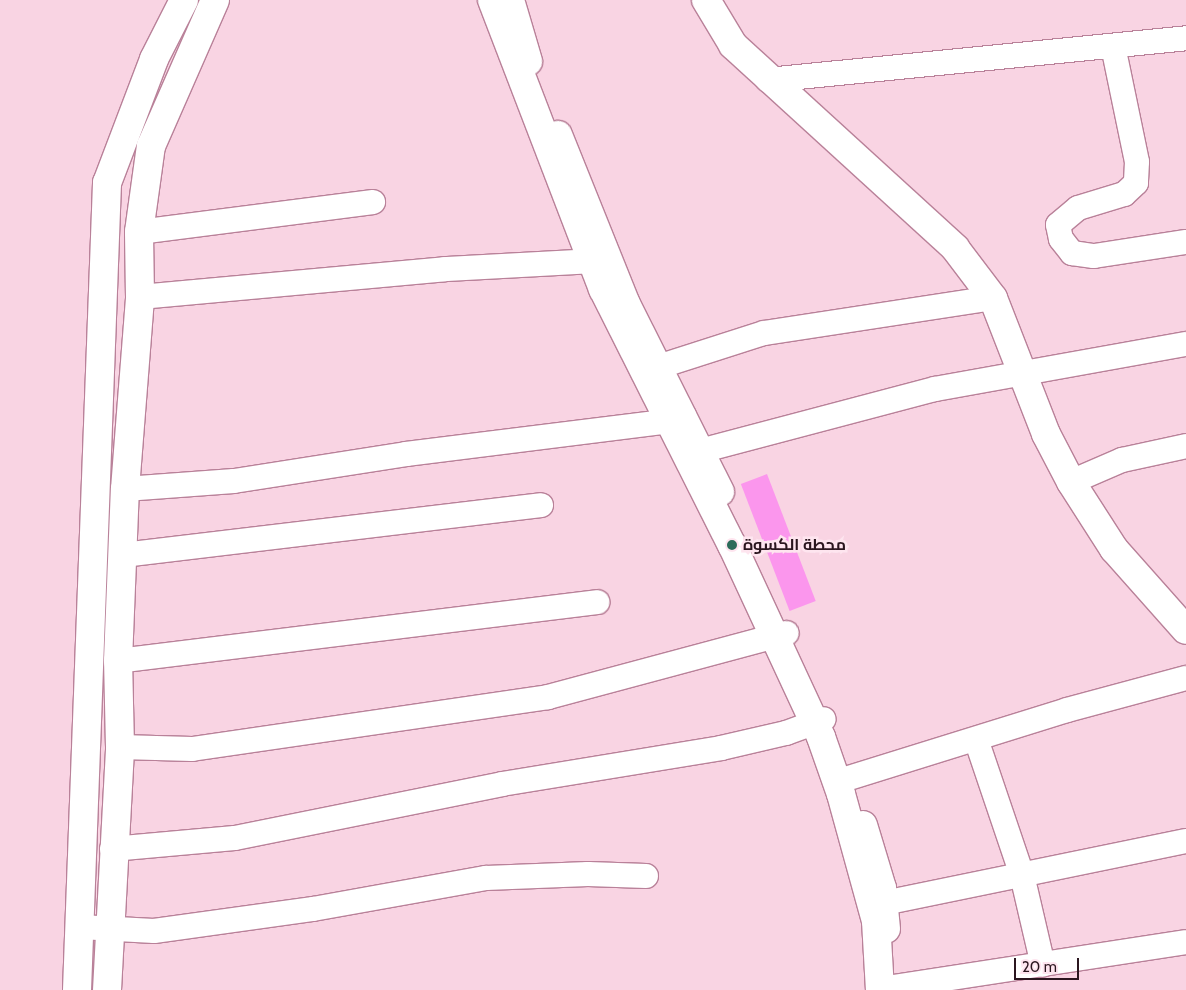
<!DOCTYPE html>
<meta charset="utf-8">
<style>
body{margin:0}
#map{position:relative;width:1186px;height:990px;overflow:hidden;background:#f9d4e3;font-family:Cabin,Cairo,sans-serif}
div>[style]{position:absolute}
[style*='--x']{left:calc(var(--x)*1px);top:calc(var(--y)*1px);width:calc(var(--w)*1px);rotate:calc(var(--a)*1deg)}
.building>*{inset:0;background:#fb96ed;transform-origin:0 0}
.roads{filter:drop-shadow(1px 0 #b98199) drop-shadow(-1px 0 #b98199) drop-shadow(0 1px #b98199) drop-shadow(0 -1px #b98199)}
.street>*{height:24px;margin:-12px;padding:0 12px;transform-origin:12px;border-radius:12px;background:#fff}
.secondary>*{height:28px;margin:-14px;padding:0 14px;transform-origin:14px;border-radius:14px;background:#fff}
.primary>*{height:28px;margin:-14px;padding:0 14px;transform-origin:14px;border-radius:14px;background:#fff}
.dots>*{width:14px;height:14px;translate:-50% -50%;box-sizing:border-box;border:2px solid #fee5ef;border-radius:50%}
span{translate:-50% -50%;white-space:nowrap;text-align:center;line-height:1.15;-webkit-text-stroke:5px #fee5ef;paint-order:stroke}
.poi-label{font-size:16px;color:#2b161f;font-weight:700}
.left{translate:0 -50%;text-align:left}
.scale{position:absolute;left:1014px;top:958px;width:65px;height:22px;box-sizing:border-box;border:2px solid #2b161f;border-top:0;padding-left:6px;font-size:15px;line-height:18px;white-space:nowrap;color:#2b161f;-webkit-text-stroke:4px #fee5ef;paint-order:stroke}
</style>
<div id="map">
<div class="building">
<i style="left:767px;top:474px;width:136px;height:28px;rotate:69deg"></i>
</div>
<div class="roads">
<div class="street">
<i style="--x:1113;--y:46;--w:118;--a:78.3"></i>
<i style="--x:1137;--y:162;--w:21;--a:93"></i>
<i style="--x:1136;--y:183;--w:16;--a:137"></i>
<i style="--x:1124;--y:194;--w:48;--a:163.1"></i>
<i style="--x:1078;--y:208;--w:26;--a:140"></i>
<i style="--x:1058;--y:225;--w:14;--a:78"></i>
<i style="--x:1061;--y:239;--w:18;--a:52"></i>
<i style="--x:1072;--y:253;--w:22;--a:8"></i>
<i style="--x:1094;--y:256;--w:93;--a:-8.7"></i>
<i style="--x:768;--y:80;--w:420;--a:-5.7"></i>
<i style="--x:139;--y:232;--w:236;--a:-7.3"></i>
<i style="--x:140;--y:297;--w:306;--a:-5.2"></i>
<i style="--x:445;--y:269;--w:147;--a:-3.1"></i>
<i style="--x:658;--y:367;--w:111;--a:-17.8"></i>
<i style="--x:764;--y:333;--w:232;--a:-8.7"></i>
<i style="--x:700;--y:451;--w:243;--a:-14.8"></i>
<i style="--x:935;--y:389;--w:255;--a:-10.2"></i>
<i style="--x:1071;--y:482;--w:56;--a:-23.3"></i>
<i style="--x:1122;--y:460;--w:66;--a:-12.3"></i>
<i style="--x:125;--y:489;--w:109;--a:-4.2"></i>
<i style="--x:234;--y:481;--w:174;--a:-8.9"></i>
<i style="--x:406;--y:454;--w:266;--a:-7.1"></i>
<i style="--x:670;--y:421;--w:15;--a:-20"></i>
<i style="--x:123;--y:555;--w:421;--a:-6.8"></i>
<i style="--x:118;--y:661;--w:483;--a:-7"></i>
<i style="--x:977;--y:742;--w:140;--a:71.3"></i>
<i style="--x:1022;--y:875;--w:92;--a:76.9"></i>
<i style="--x:120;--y:747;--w:72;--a:1.6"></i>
<i style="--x:192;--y:749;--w:360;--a:-8.3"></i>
<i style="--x:548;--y:697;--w:247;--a:-15"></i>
<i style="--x:849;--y:778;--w:228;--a:-17.3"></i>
<i style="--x:1067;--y:710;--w:123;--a:-15.1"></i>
<i style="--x:112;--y:849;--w:123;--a:-5.1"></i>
<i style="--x:235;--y:838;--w:272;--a:-11.4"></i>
<i style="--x:502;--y:784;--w:222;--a:-9.3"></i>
<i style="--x:721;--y:748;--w:67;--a:-13"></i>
<i style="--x:786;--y:733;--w:40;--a:-20.2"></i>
<i style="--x:884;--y:903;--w:308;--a:-11.6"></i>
<i style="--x:80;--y:927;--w:74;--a:3.1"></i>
<i style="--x:154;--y:931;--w:161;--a:-7.9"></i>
<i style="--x:313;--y:909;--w:176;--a:-10.2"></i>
<i style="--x:486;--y:878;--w:102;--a:-2.2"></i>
<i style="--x:588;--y:874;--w:58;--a:2"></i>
<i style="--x:893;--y:987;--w:296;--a:-8.7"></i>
</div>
<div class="secondary">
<i style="--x:510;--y:0;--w:64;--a:73.6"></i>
<i style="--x:706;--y:0;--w:52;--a:59"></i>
<i style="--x:733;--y:45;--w:301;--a:42.4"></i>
<i style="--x:955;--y:248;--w:63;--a:52.8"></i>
<i style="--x:993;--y:298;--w:146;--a:68.7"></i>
<i style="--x:1046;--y:434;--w:54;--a:62.5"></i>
<i style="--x:1071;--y:482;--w:80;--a:57.3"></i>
<i style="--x:1114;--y:549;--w:108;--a:48.4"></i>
<i style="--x:558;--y:135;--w:182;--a:68.1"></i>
<i style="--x:626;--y:304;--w:210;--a:63.4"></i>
<i style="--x:863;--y:825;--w:66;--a:73.2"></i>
<i style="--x:882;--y:888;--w:41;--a:84.4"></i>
<i style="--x:77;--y:990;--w:808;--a:-87.87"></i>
<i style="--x:107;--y:183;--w:133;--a:-69.2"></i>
<i style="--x:154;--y:59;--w:66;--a:-63"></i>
<i style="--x:107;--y:990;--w:243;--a:-86.9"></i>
<i style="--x:120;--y:747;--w:86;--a:-91.3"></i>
<i style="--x:118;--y:661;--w:172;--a:-87.7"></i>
<i style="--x:125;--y:489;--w:193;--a:-85.5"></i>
<i style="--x:140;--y:297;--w:65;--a:-90.9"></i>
<i style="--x:139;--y:232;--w:87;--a:-82.1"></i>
<i style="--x:151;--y:146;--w:159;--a:-66.3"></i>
</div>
<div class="primary">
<i style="--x:492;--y:0;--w:310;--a:69"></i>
<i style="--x:603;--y:289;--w:287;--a:63.3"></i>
<i style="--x:732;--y:545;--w:212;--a:65.1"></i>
<i style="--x:821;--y:737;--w:60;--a:70.7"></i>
<i style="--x:841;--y:794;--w:132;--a:74.6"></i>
<i style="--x:876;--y:921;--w:69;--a:86.7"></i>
</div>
</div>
<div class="dots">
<i style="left:732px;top:545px;background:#2c6c5a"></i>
</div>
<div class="poi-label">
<span class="left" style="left:743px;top:545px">محطة الكسوة</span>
</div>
<div class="scale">20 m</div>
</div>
